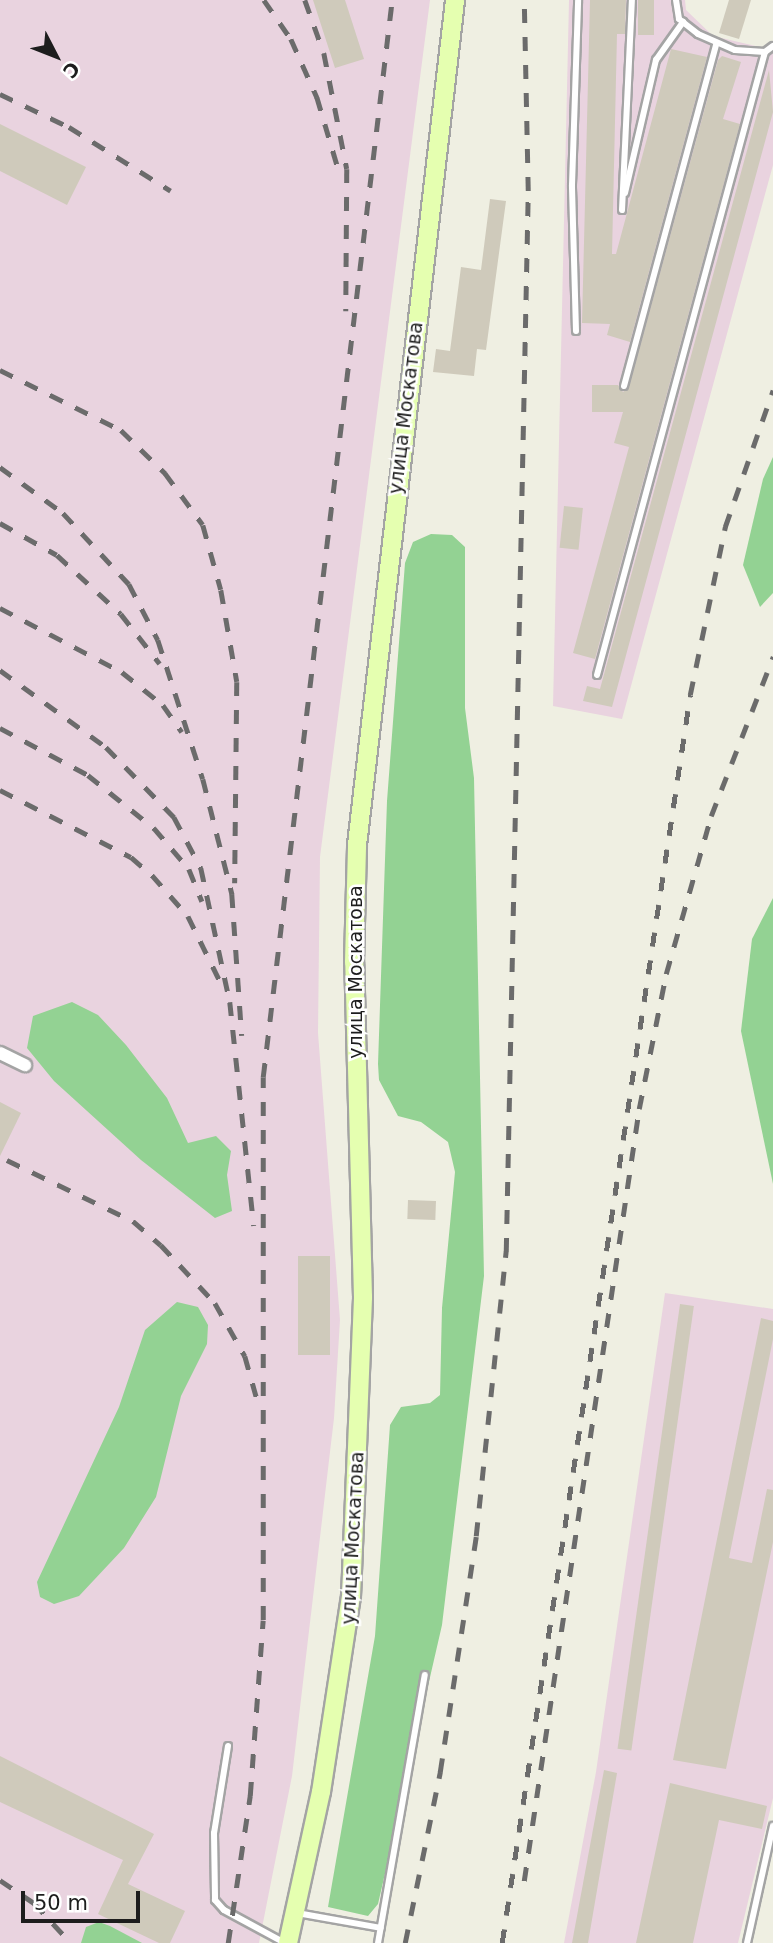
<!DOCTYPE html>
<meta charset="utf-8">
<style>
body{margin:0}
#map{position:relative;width:773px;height:1943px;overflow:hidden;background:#efefe2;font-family:"DejaVu Sans",sans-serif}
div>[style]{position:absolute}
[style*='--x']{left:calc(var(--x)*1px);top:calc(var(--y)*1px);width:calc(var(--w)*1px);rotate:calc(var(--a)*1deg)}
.industrial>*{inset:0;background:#e9d3df}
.forest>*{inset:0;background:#93d293}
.building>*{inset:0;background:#cfcabb;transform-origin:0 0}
.roads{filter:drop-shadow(2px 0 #a4a4a4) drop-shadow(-2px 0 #a4a4a4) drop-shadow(0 2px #a4a4a4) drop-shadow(0 -2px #a4a4a4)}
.lane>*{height:6px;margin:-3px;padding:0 3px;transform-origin:3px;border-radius:3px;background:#fff}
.street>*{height:12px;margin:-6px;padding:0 6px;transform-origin:6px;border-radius:6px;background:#fff}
.secondary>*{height:18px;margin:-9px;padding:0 9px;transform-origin:9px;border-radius:9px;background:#e5ffb0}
.rail>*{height:4.5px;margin-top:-2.25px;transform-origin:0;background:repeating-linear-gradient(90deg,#6b6b6b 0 14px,transparent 0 28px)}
span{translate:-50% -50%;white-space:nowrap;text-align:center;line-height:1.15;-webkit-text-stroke:5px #fff;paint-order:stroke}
.street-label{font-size:19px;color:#1d1d1d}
.north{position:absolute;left:21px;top:21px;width:70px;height:70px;-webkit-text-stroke:5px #fff;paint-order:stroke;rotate:132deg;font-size:19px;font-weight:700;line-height:28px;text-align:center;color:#1d1d1d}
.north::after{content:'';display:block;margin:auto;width:24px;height:32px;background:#1d1d1d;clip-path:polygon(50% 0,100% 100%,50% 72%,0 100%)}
.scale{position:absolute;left:21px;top:1891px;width:119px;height:32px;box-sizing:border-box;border:4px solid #1d1d1d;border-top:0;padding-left:9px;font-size:21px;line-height:24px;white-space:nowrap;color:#1d1d1d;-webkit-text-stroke:5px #fff;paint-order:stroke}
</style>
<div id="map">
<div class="industrial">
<i style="clip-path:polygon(0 0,430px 0,320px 857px,318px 1033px,340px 1320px,334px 1418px,292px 1776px,259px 1943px,0 1943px)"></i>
<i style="clip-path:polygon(569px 0,685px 0,686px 10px,713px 36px,773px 50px,773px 165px,622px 719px,553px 706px)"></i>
<i style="clip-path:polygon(665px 1293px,773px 1309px,773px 1798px,738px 1943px,564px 1943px,596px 1772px)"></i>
</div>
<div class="forest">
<i style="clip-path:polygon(773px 457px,773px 593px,760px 607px,743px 565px,763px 479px)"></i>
<i style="clip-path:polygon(431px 534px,452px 535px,465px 547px,465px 708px,474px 778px,484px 1276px,442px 1625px,378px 1904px,368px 1916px,328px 1907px,375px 1636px,390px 1425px,401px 1407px,430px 1403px,440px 1395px,442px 1308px,455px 1172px,448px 1142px,421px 1122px,398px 1116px,379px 1080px,378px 1064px,387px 801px,405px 563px,413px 542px)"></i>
<i style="clip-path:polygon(773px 898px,773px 1184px,741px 1031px,752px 939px)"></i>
<i style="clip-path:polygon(72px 1002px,98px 1015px,126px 1045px,167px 1098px,188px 1143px,216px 1136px,231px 1151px,227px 1175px,232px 1211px,215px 1218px,141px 1160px,54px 1081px,27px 1048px,33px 1016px)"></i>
<i style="clip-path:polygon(177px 1302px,198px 1307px,208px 1325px,207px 1344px,181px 1396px,156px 1497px,124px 1548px,79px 1596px,54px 1604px,40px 1597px,37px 1582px,119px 1407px,145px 1330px)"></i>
<i style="clip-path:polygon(99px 1922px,110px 1926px,142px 1943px,81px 1943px,86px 1927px)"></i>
</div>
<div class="building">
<i style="clip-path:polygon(313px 0,345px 0,364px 59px,335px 68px)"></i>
<i style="clip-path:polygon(590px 0,626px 0,625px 34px,617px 34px,612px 254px,616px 254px,671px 49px,707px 57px,630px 342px,607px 335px,610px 324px,582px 323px)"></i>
<i style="left:638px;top:0;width:16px;height:35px"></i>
<i style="clip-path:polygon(729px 0,751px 0,739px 39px,719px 33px)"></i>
<i style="clip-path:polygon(722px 56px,741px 62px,723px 119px,740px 124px,595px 659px,573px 653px,629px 447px,614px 443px,623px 412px,592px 412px,592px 385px,618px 385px,623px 392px,629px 387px,718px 60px)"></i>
<i style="clip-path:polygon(769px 70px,773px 112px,612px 707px,583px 701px,587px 686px,600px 689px)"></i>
<i style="clip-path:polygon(0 124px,86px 167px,67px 205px,0 171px)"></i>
<i style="clip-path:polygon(490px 199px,506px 201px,486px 350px,477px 349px,474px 376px,433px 372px,436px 349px,450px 351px,461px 267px,481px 270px)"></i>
<i style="left:564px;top:506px;width:19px;height:42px;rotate:6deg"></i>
<i style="clip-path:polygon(0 1102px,21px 1113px,0 1156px)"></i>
<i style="left:408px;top:1200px;width:28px;height:19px;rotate:2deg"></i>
<i style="left:298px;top:1256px;width:32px;height:99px"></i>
<i style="left:680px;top:1304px;width:14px;height:449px;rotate:8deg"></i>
<i style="clip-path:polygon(761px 1318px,773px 1321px,773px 1339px,729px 1558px,752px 1563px,767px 1489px,773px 1490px,773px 1542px,726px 1769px,673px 1760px)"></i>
<i style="clip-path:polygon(0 1756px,154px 1834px,128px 1884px,185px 1911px,170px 1943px,159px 1943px,98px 1914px,123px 1860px,0 1802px)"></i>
<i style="clip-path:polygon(604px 1770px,617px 1773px,588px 1943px,572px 1943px)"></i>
<i style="clip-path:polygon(670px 1783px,767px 1806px,762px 1829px,719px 1820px,693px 1943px,636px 1943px)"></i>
</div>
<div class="roads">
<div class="lane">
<i style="--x:676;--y:0;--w:19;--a:81"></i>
<i style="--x:679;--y:19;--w:24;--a:38"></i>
<i style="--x:698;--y:34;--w:40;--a:23.4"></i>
<i style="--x:735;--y:50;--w:30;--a:4"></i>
<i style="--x:625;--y:193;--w:137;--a:-76.9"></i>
<i style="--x:656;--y:60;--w:47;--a:-54.6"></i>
<i style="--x:622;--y:210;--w:210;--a:-87.3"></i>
<i style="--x:576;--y:331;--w:146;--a:-91.6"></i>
<i style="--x:572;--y:185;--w:185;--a:-88.1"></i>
<i style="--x:624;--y:386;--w:354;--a:-74.9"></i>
<i style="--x:597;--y:675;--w:645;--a:-74.91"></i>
<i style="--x:765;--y:52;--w:10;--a:-37"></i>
<i style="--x:228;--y:1746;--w:88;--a:99.1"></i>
<i style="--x:214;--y:1833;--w:67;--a:89.1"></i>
<i style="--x:215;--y:1900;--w:13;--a:48"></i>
<i style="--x:224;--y:1910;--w:69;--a:28.4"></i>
<i style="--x:297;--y:1913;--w:85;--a:10.1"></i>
<i style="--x:378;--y:1943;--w:272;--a:-80.1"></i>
<i style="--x:747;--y:1943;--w:120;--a:-77.5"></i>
</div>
<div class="street">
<i style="--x:0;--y:1053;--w:28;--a:26"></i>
</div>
<div class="secondary">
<i style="--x:288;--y:1943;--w:155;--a:-77.7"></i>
<i style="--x:321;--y:1792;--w:197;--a:-81.3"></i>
<i style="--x:351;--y:1597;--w:300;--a:-87.7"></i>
<i style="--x:363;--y:1297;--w:335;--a:-91.5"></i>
<i style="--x:354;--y:962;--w:117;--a:-88.5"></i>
<i style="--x:357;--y:845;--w:851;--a:-83.38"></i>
</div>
</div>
<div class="rail">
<i style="--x:264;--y:0;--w:47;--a:55.3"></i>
<i style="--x:291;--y:39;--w:64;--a:65.9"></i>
<i style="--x:317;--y:97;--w:74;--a:73.5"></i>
<i style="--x:305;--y:0;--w:56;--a:70.3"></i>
<i style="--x:324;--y:53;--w:118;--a:78.8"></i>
<i style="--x:347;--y:169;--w:142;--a:90.4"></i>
<i style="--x:0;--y:94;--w:76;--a:25.6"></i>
<i style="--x:69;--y:127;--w:120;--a:32.1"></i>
<i style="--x:0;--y:370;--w:135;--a:26.4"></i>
<i style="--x:121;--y:430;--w:62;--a:44.3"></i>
<i style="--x:165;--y:473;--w:64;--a:53.8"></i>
<i style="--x:203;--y:525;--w:67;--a:74.5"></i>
<i style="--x:221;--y:590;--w:93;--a:80.1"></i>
<i style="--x:237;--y:682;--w:201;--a:90.6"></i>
<i style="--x:0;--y:467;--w:78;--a:36.1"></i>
<i style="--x:63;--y:513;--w:97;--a:47.1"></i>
<i style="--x:129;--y:584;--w:63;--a:62.6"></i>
<i style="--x:158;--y:640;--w:146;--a:72.1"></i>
<i style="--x:203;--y:779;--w:119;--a:75.8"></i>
<i style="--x:232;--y:894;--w:142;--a:86"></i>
<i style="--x:0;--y:523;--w:65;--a:29.3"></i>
<i style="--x:57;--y:555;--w:87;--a:42.7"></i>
<i style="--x:121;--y:614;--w:63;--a:52"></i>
<i style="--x:0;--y:608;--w:138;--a:27.7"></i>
<i style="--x:122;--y:672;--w:53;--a:38.8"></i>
<i style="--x:163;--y:705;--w:33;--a:55"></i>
<i style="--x:0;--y:670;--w:131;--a:36"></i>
<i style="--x:106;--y:747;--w:98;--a:45.8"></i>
<i style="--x:174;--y:817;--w:58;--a:62.1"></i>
<i style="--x:201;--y:868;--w:137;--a:77.8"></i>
<i style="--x:230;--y:1002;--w:225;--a:83.9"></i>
<i style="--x:0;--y:728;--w:100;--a:28.1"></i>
<i style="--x:88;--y:775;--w:85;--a:38.8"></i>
<i style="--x:154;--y:828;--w:54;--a:49.5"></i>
<i style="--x:189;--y:869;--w:35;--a:68"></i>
<i style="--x:0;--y:790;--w:147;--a:27.1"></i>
<i style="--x:131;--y:857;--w:28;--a:41"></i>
<i style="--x:152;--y:875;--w:55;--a:48.7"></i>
<i style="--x:188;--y:916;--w:75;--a:63.8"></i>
<i style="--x:7;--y:1160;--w:140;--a:25.8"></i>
<i style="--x:133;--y:1221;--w:37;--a:41"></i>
<i style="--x:161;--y:1245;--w:79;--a:47"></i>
<i style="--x:215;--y:1303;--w:61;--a:60.5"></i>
<i style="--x:245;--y:1356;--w:45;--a:74.4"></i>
<i style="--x:0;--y:1880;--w:41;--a:34.1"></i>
<i style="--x:34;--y:1903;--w:54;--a:47.2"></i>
<i style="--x:524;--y:1881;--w:781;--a:-81.53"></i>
<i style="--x:639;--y:1109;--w:138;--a:-78.7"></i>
<i style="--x:666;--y:974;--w:164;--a:-74.1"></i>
<i style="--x:711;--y:816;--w:171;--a:-68.7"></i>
<i style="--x:228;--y:1943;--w:149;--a:-81.5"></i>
<i style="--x:250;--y:1796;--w:176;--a:-85.8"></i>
<i style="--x:263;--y:1620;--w:543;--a:-90"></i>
<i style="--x:263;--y:1077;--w:1085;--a:-83.17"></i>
<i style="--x:405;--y:1943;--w:175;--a:-78.4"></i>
<i style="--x:440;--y:1772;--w:239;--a:-81.3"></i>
<i style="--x:476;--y:1536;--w:286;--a:-84"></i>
<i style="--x:506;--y:1252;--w:1061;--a:-88.81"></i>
<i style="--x:528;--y:191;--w:191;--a:-91.2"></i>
<i style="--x:502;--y:1943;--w:1262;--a:-81.43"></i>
<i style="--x:690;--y:695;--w:172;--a:-78.2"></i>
<i style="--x:725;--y:527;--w:145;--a:-70.7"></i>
</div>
<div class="street-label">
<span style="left:406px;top:408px;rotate:-83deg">улица Москатова</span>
<span style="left:356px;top:972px;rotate:-90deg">улица Москатова</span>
<span style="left:353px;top:1538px;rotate:-87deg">улица Москатова</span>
</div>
<div class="north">С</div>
<div class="scale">50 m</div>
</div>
